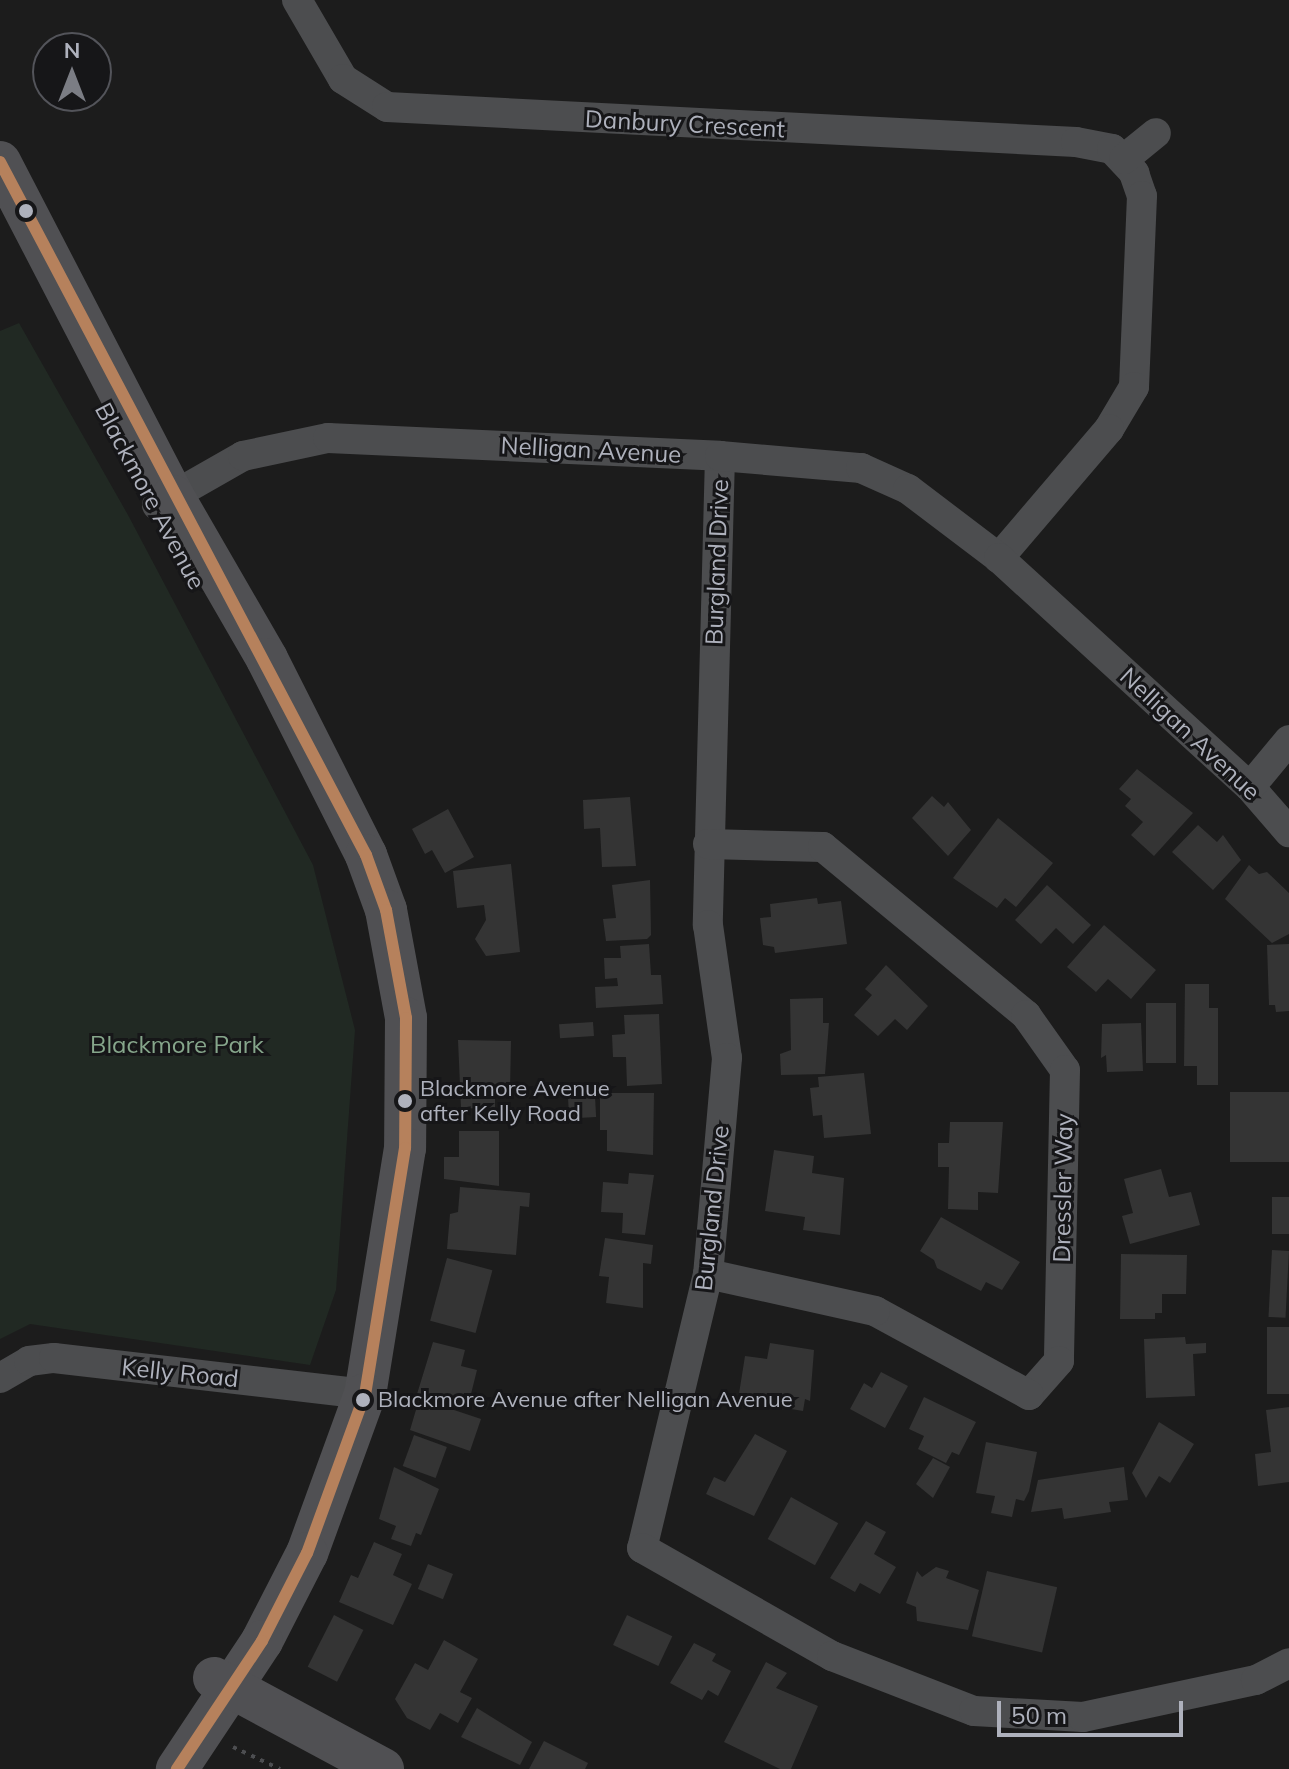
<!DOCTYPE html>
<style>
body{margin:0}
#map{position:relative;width:1289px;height:1769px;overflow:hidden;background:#1c1c1c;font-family:Mulish,sans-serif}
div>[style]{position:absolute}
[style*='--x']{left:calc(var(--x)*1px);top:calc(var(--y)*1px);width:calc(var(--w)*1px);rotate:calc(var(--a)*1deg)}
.green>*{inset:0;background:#212923}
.building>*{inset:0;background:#343434;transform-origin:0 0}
.path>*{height:4px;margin-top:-2px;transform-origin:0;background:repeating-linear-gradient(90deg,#4d4e51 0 4px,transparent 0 10px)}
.street>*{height:30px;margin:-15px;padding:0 15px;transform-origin:15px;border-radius:15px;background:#4c4d4f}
.secondary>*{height:42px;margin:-21px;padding:0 21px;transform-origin:21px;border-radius:21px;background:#505053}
.bus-1>*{height:12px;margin:-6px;padding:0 6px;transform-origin:6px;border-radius:6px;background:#b6815c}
.dots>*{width:22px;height:22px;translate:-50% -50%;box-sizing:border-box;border:4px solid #161618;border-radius:50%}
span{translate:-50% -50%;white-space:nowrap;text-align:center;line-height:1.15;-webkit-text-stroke:6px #161618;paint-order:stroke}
.bus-label{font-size:22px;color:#aeb1bc}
.left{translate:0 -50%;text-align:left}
.street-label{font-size:24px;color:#aeb1bc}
.park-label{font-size:24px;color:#86a68b}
.north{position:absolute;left:32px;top:32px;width:80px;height:80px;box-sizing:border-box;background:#161618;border:2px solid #53545a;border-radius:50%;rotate:0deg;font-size:22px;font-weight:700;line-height:32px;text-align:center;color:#aeb1bc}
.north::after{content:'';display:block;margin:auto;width:28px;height:36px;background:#7b7d84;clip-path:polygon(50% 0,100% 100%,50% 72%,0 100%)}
.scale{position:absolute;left:997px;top:1701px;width:186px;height:36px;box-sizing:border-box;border:4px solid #aeb1bc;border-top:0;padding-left:10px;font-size:24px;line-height:28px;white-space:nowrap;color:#aeb1bc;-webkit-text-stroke:6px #161618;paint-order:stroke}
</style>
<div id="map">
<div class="green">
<i style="clip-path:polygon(19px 323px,128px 515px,313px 865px,355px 1030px,336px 1290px,310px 1365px,30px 1324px,0 1339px,0 331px)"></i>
</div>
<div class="building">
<i style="clip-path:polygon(1137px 769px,1193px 813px,1154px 856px,1131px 835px,1143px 822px,1125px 806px,1131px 799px,1119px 789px)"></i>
<i style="clip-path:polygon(932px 796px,944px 807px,948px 802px,971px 830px,948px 856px,912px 818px)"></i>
<i style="clip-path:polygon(630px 797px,636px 866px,602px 867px,600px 828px,584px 829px,583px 800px)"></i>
<i style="clip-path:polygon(448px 809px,474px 857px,445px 873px,432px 850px,425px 854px,412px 829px)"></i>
<i style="clip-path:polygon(998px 818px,1053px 863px,1016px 907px,1005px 898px,997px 908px,953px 878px)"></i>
<i style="clip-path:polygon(1198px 825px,1217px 842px,1223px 835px,1241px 860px,1213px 890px,1172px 852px)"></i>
<i style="clip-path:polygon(511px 864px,520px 952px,486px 956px,475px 939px,486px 920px,484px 905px,457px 908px,453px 871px)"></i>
<i style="clip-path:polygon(1249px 865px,1259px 874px,1267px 872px,1289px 893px,1289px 934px,1272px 943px,1225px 899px)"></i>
<i style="clip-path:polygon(650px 880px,651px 935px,647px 939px,606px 941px,603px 919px,616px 918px,612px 885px)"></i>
<i style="clip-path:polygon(1047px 885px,1091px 925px,1073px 944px,1056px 928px,1041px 944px,1015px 920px)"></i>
<i style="clip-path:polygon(817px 898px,818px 904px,841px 901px,847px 944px,775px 953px,774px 947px,763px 945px,760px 918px,771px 917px,770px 904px)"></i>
<i style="clip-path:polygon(1104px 925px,1156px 970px,1131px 999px,1108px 979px,1096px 992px,1067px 967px)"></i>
<i style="clip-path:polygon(649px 944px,651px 975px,661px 975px,663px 1004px,596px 1008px,595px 987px,618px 986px,617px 978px,605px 979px,604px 958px,621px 958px,620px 946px)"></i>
<i style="clip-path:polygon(1289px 944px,1289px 1011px,1276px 1012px,1275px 1005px,1269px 1005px,1267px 945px)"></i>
<i style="clip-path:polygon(886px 965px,928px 1006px,907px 1030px,895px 1019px,878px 1036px,854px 1015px,872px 995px,865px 989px)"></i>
<i style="clip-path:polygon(1185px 984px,1209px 984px,1209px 1008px,1218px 1008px,1218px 1085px,1197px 1085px,1197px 1066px,1184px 1066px)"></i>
<i style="clip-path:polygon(823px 998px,823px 1023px,829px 1023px,825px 1074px,781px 1075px,780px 1054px,791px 1050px,790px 999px)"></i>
<i style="left:1146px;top:1003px;width:30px;height:60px"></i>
<i style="clip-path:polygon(659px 1014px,662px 1084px,627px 1086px,626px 1057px,613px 1057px,612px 1035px,625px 1034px,624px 1015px)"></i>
<i style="left:593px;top:1022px;width:14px;height:34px;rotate:86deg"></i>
<i style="clip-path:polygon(1141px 1023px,1143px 1071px,1107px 1072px,1106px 1055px,1101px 1058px,1102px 1024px)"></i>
<i style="clip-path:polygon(458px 1040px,511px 1041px,510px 1090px,495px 1089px,495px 1109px,461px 1108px)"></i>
<i style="clip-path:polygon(864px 1073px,871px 1134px,824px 1138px,822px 1115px,813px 1116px,810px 1088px,819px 1087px,818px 1077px)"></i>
<i style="left:1289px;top:1092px;width:70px;height:59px;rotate:90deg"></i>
<i style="clip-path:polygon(600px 1093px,654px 1093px,653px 1155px,607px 1151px,607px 1130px,600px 1130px)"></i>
<i style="left:595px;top:1096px;width:21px;height:27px;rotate:87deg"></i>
<i style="clip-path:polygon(950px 1122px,1003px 1122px,998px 1193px,978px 1192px,978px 1210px,948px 1209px,949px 1167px,938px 1167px,938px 1143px,949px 1143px)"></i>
<i style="clip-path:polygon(459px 1131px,499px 1131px,499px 1186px,444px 1179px,444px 1157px,459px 1157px)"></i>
<i style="clip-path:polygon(774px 1150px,814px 1156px,812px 1173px,844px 1178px,840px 1235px,803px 1230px,805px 1217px,765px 1211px)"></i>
<i style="clip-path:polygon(1161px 1169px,1169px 1197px,1191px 1192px,1200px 1225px,1130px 1244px,1122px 1216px,1133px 1213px,1124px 1179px)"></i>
<i style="clip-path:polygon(629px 1173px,654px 1175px,645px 1235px,622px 1233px,623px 1213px,601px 1212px,603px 1182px,628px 1184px)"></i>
<i style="clip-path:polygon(460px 1187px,530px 1193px,529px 1207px,520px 1206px,516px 1255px,447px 1249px,450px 1214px,458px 1212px)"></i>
<i style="left:1272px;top:1197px;width:17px;height:37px"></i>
<i style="clip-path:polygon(941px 1217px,1020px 1262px,1002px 1290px,986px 1282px,981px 1291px,937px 1268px,934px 1260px,920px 1251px)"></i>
<i style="clip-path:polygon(605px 1238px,653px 1245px,651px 1264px,643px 1263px,643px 1308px,606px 1303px,609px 1277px,599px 1276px)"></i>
<i style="left:1272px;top:1250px;width:17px;height:67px;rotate:3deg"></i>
<i style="clip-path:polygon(1121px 1254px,1187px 1255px,1186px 1294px,1162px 1294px,1162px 1313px,1155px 1313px,1155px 1319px,1120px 1319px)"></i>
<i style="left:447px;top:1258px;width:47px;height:65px;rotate:15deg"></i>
<i style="left:1267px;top:1327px;width:22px;height:67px"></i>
<i style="clip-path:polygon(1185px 1337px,1186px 1344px,1206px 1343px,1206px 1353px,1193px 1354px,1195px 1396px,1146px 1398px,1144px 1339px)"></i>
<i style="clip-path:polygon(433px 1342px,465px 1350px,461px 1366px,477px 1370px,469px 1402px,417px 1394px)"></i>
<i style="clip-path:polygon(770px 1343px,814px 1350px,810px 1401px,805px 1399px,803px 1411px,738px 1400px,745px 1356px,767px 1359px)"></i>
<i style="clip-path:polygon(881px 1372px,908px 1386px,885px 1428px,850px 1409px,864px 1383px,872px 1388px)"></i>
<i style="clip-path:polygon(924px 1397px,976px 1422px,959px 1455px,952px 1452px,946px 1463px,918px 1449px,924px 1436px,909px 1429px)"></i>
<i style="clip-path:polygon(427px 1401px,481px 1419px,470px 1451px,410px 1430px,418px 1403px,426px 1406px)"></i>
<i style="clip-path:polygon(1289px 1407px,1289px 1482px,1258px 1486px,1255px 1454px,1271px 1452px,1266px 1410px)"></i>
<i style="clip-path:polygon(1159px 1422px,1194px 1444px,1170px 1483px,1159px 1476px,1146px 1498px,1132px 1473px)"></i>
<i style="clip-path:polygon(755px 1434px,787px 1451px,754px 1516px,706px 1494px,714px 1477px,725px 1482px)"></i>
<i style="left:414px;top:1435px;width:35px;height:33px;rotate:20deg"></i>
<i style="clip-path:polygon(986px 1442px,1037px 1452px,1029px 1491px,1024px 1501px,1016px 1499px,1012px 1517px,991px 1513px,995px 1496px,976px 1493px)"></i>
<i style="clip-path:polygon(933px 1458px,950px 1467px,933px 1498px,916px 1484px)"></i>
<i style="clip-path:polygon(394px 1467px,439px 1489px,421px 1535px,416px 1533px,411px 1546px,391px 1539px,396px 1526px,379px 1519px)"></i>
<i style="clip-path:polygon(1124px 1467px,1128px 1500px,1109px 1502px,1111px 1512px,1064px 1519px,1062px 1508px,1031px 1512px,1038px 1480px)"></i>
<i style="left:791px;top:1497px;width:54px;height:48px;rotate:29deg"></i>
<i style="clip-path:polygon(866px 1521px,886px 1532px,874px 1554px,896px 1567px,880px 1594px,860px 1583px,855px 1592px,830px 1578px)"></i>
<i style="clip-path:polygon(374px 1542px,402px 1554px,393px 1575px,412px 1584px,393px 1625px,339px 1602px,351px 1575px,358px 1578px)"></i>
<i style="left:428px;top:1564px;width:27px;height:27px;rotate:22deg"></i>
<i style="clip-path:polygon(936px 1567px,949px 1571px,946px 1578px,979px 1590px,968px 1630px,917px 1621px,916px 1607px,906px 1603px,917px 1571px,922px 1577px)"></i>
<i style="left:987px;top:1571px;width:72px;height:67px;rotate:13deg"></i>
<i style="left:334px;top:1615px;width:33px;height:58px;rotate:27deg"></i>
<i style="left:627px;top:1615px;width:50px;height:33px;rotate:25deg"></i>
<i style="clip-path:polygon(444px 1640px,478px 1659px,460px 1692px,472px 1698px,458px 1723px,440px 1713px,430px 1730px,407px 1718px,395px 1699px,415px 1663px,428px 1670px)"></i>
<i style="clip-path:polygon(694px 1643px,716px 1654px,712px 1661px,731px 1671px,718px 1696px,708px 1690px,702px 1700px,670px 1683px)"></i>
<i style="clip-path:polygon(766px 1662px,787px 1673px,776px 1688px,818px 1706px,791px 1769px,780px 1769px,724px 1742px)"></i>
<i style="clip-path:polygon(477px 1708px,532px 1742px,520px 1765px,461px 1737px)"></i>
<i style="clip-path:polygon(544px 1741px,588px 1763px,585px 1769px,529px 1769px)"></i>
</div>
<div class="path">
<i style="--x:233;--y:1747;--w:52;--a:25.1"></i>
</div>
<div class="street">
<i style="--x:297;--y:0;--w:91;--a:59.8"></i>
<i style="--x:343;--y:79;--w:52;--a:32.5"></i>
<i style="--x:387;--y:107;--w:690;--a:2.91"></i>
<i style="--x:1076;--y:142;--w:37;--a:11"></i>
<i style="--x:1112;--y:149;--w:33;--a:47"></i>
<i style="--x:1134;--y:173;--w:24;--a:71"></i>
<i style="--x:1142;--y:196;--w:191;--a:92.4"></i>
<i style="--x:1134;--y:387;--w:49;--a:120.8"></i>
<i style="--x:1109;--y:429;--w:170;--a:130.5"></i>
<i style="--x:1124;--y:159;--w:41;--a:-39.1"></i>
<i style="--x:720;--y:456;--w:469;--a:91.5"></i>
<i style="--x:708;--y:925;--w:134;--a:81.9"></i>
<i style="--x:727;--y:1058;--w:217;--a:95"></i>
<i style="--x:708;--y:1274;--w:282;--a:103.5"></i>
<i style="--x:642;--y:1548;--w:219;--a:29.6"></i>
<i style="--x:832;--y:1656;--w:152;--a:21.2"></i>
<i style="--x:974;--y:1711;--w:109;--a:3.2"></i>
<i style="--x:1083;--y:1717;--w:177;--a:-12.1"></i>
<i style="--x:1256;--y:1680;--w:37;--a:-27"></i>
<i style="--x:157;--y:505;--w:99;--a:-29.7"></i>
<i style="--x:243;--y:456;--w:87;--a:-12"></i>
<i style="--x:328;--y:438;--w:392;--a:2.6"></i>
<i style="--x:720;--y:456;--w:142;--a:4.9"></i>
<i style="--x:861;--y:468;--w:51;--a:24.1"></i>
<i style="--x:908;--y:489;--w:114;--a:37.2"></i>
<i style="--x:999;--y:558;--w:340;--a:42.4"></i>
<i style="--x:1250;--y:787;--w:60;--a:49.1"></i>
<i style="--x:1250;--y:787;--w:61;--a:-50.3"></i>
<i style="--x:708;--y:844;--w:115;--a:1.5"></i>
<i style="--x:823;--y:847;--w:264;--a:39.6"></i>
<i style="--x:1026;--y:1015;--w:67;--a:54.7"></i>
<i style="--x:1065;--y:1070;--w:291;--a:91.2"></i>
<i style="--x:1059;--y:1361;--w:45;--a:131.4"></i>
<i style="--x:1029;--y:1395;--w:175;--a:-151.4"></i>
<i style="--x:875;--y:1311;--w:171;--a:-167.5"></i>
<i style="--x:0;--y:1378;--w:34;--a:-30"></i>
<i style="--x:29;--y:1361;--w:25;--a:-7"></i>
<i style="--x:54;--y:1358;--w:313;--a:6.6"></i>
</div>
<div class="secondary">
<i style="--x:0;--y:162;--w:376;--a:62.6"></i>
<i style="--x:173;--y:496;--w:188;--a:60"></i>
<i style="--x:267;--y:659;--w:220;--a:63.2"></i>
<i style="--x:366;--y:855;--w:59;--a:70"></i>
<i style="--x:386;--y:910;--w:110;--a:79.5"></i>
<i style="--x:406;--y:1018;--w:130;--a:90.4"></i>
<i style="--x:405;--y:1148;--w:249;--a:99.2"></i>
<i style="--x:365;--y:1394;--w:169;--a:110"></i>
<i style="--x:307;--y:1553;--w:99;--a:117.1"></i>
<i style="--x:262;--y:1641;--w:154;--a:123.6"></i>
<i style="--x:214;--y:1678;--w:192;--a:28.3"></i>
</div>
<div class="bus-1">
<i style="--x:0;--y:162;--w:784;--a:62.16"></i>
<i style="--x:366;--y:855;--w:59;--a:70"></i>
<i style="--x:386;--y:910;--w:110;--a:79.5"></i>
<i style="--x:406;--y:1018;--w:130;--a:90.4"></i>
<i style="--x:405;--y:1148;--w:249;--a:99.2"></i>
<i style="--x:365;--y:1394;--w:169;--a:110"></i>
<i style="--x:307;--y:1553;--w:99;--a:117.1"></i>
<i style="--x:262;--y:1641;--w:154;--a:123.6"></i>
</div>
<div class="dots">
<i style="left:26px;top:211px;background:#aeb1bc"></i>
<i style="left:405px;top:1101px;background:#aeb1bc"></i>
<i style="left:363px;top:1400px;background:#aeb1bc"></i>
</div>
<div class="bus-label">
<span class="left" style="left:420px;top:1101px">Blackmore Avenue<br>after Kelly Road</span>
<span class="left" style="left:378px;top:1400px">Blackmore Avenue after Nelligan Avenue</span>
</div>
<div class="street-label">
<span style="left:685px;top:124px;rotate:3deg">Danbury Crescent</span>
<span style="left:591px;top:450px;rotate:3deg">Nelligan Avenue</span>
<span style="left:150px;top:496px;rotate:62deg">Blackmore Avenue</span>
<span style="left:717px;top:562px;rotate:-88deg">Burgland Drive</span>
<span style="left:1190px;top:734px;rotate:43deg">Nelligan Avenue</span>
<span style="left:1063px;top:1188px;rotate:-89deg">Dressler Way</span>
<span style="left:712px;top:1208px;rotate:-84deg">Burgland Drive</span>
<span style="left:180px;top:1373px;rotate:6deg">Kelly Road</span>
</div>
<div class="park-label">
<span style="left:177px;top:1045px">Blackmore Park</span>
</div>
<div class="north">N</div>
<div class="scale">50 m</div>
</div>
